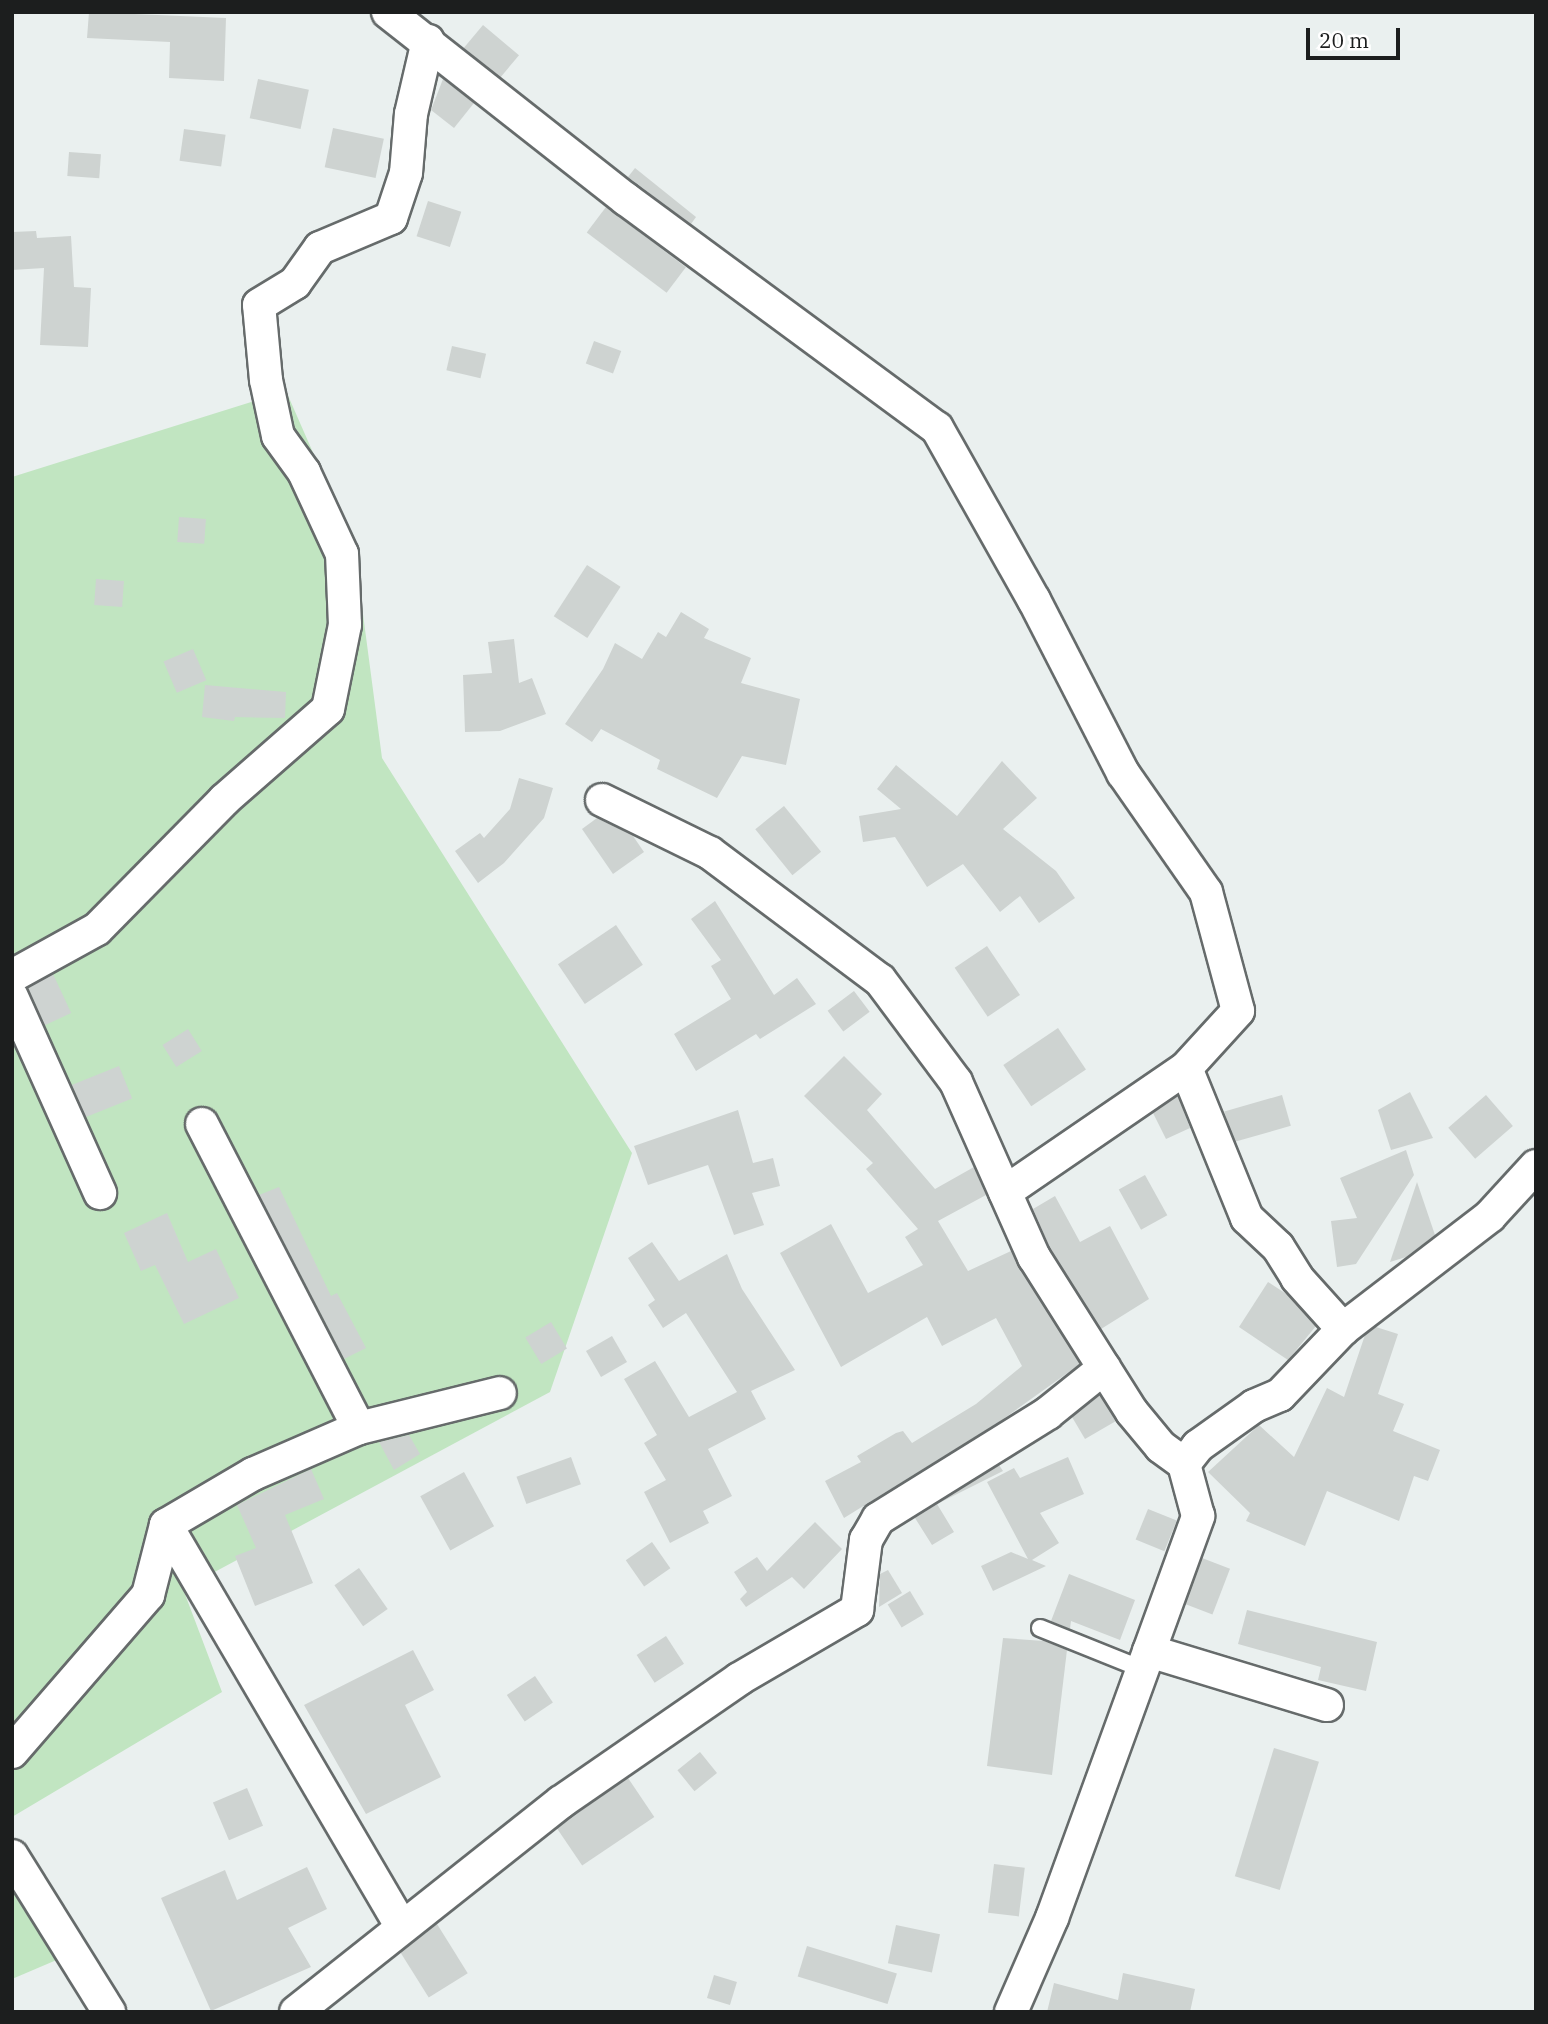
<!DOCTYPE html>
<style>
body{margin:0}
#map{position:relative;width:1548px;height:2024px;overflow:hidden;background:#eaf0ef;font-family:"IBM Plex Serif",serif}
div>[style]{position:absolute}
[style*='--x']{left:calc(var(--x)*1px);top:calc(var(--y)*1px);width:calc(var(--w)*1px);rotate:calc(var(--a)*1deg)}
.green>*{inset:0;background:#c1e5c1}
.building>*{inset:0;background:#ced3d1;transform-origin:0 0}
.roads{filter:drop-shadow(2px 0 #666b6b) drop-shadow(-2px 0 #666b6b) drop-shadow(0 2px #666b6b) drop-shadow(0 -2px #666b6b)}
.lane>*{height:16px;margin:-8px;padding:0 8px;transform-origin:8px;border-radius:8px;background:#fff}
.street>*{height:32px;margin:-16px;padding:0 16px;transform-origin:16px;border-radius:16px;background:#fff}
span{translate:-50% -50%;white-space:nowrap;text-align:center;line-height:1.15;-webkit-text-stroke:6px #fff;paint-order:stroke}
.frame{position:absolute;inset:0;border:14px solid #1c1e1e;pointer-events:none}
.scale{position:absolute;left:1306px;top:28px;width:94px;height:32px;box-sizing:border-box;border:4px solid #1c1e1e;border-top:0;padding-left:9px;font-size:21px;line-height:24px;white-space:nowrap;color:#1c1e1e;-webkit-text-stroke:5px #fff;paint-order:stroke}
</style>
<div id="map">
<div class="green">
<i style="clip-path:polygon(286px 391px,354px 546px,382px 758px,632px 1153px,550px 1392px,183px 1589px,222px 1692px,12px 1817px,12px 477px)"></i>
<i style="clip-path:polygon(12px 1856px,73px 1953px,12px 1979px)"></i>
</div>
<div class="building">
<i style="clip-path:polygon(89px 12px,226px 18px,224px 81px,169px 78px,170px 42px,87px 38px)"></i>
<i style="left:483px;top:25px;width:47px;height:30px;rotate:40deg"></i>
<i style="left:258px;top:79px;width:52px;height:40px;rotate:12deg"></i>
<i style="clip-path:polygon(443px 79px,474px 103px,454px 128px,431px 110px)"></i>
<i style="left:333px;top:128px;width:52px;height:40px;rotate:12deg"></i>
<i style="left:184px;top:129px;width:42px;height:32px;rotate:8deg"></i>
<i style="left:69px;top:152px;width:32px;height:24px;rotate:4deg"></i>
<i style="clip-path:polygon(635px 168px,696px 217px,691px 224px,628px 177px)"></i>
<i style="left:428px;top:201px;width:35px;height:37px;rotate:18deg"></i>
<i style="left:606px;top:207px;width:100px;height:32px;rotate:37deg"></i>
<i style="clip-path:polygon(36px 231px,37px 238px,71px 236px,74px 287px,91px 288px,88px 347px,40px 345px,44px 268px,12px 270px,12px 232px)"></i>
<i style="left:594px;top:341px;width:29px;height:24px;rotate:20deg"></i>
<i style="left:452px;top:346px;width:35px;height:25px;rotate:13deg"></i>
<i style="left:179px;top:517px;width:27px;height:25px;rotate:4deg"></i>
<i style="left:587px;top:565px;width:40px;height:61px;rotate:33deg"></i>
<i style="left:96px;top:579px;width:28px;height:26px;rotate:4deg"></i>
<i style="clip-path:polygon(681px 612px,709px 629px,704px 638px,751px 658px,741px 683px,800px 699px,786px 765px,742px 756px,717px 798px,657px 769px,660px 760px,601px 729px,592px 742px,565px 724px,603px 669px,615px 643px,642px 659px,658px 632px,666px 637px)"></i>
<i style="clip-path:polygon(514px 639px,519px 683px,532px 678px,546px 714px,500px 731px,465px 732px,463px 675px,492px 673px,488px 642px)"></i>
<i style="left:193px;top:649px;width:34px;height:32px;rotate:67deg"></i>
<i style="clip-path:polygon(205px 685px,286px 692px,285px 718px,235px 717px,234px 721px,202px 717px)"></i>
<i style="clip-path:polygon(1002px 761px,1037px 798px,1003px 829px,1056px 871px,1075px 898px,1039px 923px,1020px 896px,1000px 912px,963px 864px,927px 887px,895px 837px,863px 842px,859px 816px,901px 809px,877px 789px,896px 765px,957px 816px)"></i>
<i style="clip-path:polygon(519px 778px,553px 788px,544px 818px,504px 863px,478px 883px,455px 851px,480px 833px,484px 838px,510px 809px)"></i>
<i style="left:784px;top:806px;width:59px;height:37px;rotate:51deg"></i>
<i style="clip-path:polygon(597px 818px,633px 836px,644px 852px,613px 874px,582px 829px)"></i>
<i style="clip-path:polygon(715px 901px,774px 995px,797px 978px,816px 1004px,760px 1039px,756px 1034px,696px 1071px,674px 1034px,731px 999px,711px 966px,721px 960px,691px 919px)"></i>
<i style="left:616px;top:925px;width:48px;height:70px;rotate:56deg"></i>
<i style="left:987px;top:946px;width:59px;height:39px;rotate:56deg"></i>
<i style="left:53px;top:974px;width:43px;height:29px;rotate:65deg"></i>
<i style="left:854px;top:991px;width:26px;height:33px;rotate:53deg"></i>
<i style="left:1058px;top:1028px;width:50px;height:66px;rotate:56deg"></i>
<i style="left:188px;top:1029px;width:26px;height:30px;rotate:58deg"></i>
<i style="clip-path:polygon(844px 1056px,882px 1094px,867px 1110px,935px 1189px,974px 1167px,986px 1195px,938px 1221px,968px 1271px,1011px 1251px,1080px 1364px,999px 1422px,844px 1518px,825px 1481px,861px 1462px,857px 1456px,896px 1433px,903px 1431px,912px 1443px,976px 1404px,1022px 1366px,996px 1318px,942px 1346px,927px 1317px,841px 1367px,780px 1253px,831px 1224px,868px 1293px,923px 1265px,905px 1237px,918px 1229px,866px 1169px,873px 1163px,804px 1096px)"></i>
<i style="left:119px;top:1066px;width:35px;height:51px;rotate:68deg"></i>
<i style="clip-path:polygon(1410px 1092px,1433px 1138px,1391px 1150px,1378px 1110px)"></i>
<i style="left:1282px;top:1095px;width:32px;height:60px;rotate:74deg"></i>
<i style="left:1486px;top:1095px;width:41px;height:50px;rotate:49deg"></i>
<i style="clip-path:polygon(1178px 1096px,1190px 1128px,1166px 1139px,1153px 1113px)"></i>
<i style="clip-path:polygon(738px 1110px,753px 1163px,773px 1158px,780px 1186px,752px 1193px,764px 1225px,734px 1235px,708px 1165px,648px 1185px,634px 1146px)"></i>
<i style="clip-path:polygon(1406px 1150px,1414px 1175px,1356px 1264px,1337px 1267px,1331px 1221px,1357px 1218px,1340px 1178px)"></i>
<i style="left:1145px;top:1175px;width:46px;height:30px;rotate:61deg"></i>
<i style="clip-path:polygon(1417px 1182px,1435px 1235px,1406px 1257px,1390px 1262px)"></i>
<i style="clip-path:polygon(279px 1187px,331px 1296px,337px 1293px,366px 1348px,344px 1359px,259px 1195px)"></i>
<i style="clip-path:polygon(1055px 1196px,1080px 1242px,1110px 1226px,1149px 1299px,1101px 1329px,1050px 1248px,1033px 1209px)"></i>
<i style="clip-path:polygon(167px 1213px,188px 1262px,216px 1249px,239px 1298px,184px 1324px,155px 1265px,141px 1271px,124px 1233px)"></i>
<i style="clip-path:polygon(652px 1242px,679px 1281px,727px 1254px,742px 1289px,795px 1370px,751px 1391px,766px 1419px,708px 1449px,732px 1496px,703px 1511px,709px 1523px,670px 1543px,644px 1492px,666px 1480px,644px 1443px,657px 1435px,624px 1379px,655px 1361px,689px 1417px,737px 1392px,686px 1313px,663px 1328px,648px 1305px,655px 1300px,628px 1258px)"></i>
<i style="clip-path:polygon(1268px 1282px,1288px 1295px,1316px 1326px,1288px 1360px,1239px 1327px)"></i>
<i style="left:551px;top:1322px;width:31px;height:30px;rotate:59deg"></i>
<i style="clip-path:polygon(1376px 1327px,1398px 1334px,1378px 1394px,1404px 1404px,1393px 1431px,1440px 1450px,1428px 1481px,1414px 1476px,1399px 1521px,1327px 1491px,1305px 1546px,1246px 1521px,1250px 1513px,1208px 1472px,1259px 1425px,1294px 1457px,1327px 1388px,1344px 1397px,1365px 1335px)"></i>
<i style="left:612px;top:1336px;width:30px;height:30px;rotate:60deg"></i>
<i style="clip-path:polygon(1100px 1395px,1116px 1421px,1085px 1439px,1072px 1417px)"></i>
<i style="clip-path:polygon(409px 1435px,420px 1454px,394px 1470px,379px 1442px)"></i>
<i style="left:571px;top:1457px;width:29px;height:58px;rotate:70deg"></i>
<i style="clip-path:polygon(1068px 1457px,1084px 1494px,1040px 1513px,1059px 1543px,1032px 1560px,1046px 1566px,993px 1591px,981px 1566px,1011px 1552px,1028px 1559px,987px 1482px,1014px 1468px,1020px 1478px)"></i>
<i style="clip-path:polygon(999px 1465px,1003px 1471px,937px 1504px,954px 1532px,932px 1545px,915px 1518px)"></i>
<i style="clip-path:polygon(311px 1469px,324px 1499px,285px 1515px,313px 1583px,255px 1606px,235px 1556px,256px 1548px,237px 1505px)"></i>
<i style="left:464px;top:1472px;width:62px;height:50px;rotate:61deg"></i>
<i style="left:1148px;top:1509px;width:31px;height:33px;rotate:22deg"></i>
<i style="clip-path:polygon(815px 1522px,842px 1549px,804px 1589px,792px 1577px,746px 1607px,740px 1599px,747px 1592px,734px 1572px,757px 1557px,767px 1571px)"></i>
<i style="left:652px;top:1542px;width:32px;height:32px;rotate:55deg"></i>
<i style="left:1202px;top:1558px;width:30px;height:49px;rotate:21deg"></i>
<i style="left:359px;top:1568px;width:50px;height:30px;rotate:55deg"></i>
<i style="clip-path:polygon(888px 1570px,902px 1593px,879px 1607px,880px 1574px)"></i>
<i style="clip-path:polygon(1069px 1574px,1135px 1600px,1120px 1640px,1071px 1621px,1070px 1629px,1051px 1621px)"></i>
<i style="left:910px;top:1591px;width:27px;height:26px;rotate:59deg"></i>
<i style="clip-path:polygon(1247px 1610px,1377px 1642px,1366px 1691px,1318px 1680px,1321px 1667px,1238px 1644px)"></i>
<i style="left:666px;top:1636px;width:33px;height:35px;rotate:57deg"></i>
<i style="clip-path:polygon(1003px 1638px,1044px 1641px,1067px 1650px,1052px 1775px,987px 1766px)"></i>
<i style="clip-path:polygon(413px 1650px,434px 1690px,405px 1705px,441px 1777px,366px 1814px,304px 1705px)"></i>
<i style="left:535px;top:1676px;width:32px;height:34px;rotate:56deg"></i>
<i style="left:1274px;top:1748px;width:47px;height:134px;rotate:17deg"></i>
<i style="left:700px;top:1752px;width:27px;height:29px;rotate:51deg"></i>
<i style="left:628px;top:1778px;width:47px;height:87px;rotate:56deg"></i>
<i style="left:247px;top:1788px;width:41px;height:37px;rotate:67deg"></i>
<i style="left:994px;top:1864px;width:31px;height:49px;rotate:7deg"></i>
<i style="clip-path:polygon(307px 1867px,327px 1909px,288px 1928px,311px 1967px,211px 2011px,161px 1898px,225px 1870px,237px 1900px)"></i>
<i style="left:437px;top:1924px;width:58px;height:46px;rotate:58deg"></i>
<i style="left:896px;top:1925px;width:45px;height:39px;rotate:12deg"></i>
<i style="left:807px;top:1946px;width:94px;height:32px;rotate:17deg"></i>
<i style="clip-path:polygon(1123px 1973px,1195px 1989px,1190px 2012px,1047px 2012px,1054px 1983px,1118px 2000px)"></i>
<i style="left:714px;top:1975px;width:24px;height:24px;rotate:17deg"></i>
</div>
<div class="roads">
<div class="lane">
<i style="--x:1040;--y:1628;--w:110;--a:21.9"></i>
</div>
<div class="street">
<i style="--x:388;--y:12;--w:303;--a:38.2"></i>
<i style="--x:626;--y:199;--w:386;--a:36.4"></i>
<i style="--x:937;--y:428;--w:197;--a:60.6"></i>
<i style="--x:1034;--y:600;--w:195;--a:62.8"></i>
<i style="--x:1123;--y:773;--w:145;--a:55.1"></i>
<i style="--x:1206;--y:892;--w:123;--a:74.9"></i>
<i style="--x:1238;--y:1011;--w:77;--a:132.4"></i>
<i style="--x:1186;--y:1068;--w:162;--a:67.9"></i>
<i style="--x:1247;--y:1218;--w:42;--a:43.1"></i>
<i style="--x:1278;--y:1247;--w:36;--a:58"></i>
<i style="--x:1297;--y:1278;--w:69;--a:48"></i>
<i style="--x:602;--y:800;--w:120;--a:26.1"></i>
<i style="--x:710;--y:853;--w:212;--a:36.8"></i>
<i style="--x:880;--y:980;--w:127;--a:53.3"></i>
<i style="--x:956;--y:1082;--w:192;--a:66"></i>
<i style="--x:1034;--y:1257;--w:183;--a:57.7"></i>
<i style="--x:1132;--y:1412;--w:45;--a:50.4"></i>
<i style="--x:1161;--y:1447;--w:29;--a:36"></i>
<i style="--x:12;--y:976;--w:97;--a:-28.9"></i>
<i style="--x:97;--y:929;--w:181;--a:-45.4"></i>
<i style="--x:224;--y:800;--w:138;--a:-41.2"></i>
<i style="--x:328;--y:709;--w:86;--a:-78.6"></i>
<i style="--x:345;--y:625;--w:71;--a:-92.4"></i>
<i style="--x:342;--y:554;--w:90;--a:-114.9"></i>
<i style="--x:304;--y:472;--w:44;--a:-125.8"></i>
<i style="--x:278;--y:436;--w:57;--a:-102.1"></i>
<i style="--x:266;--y:380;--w:75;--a:-95.3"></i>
<i style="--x:259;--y:305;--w:42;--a:-31.4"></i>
<i style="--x:295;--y:283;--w:43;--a:-54.5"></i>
<i style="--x:320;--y:248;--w:77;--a:-22.9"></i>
<i style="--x:391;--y:218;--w:47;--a:-71.6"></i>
<i style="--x:406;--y:173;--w:59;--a:-85.2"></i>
<i style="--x:411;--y:114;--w:75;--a:-76.9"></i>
<i style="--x:12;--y:997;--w:215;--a:65.8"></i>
<i style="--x:202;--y:1124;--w:342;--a:62.7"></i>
<i style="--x:1005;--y:1192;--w:219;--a:-34.4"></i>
<i style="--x:166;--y:1525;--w:466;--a:59.6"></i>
<i style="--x:1149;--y:1651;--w:186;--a:16.9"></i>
<i style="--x:12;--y:1752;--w:208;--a:-49.1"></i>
<i style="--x:148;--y:1595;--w:72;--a:-75.6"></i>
<i style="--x:166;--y:1525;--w:101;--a:-30.4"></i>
<i style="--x:253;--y:1474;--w:116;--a:-23.5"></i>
<i style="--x:359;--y:1428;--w:145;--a:-13.9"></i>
<i style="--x:12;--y:1856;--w:184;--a:58.1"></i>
<i style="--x:296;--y:2012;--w:338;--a:-38.4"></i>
<i style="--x:561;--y:1802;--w:216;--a:-34.6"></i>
<i style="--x:739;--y:1679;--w:137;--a:-30.3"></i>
<i style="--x:857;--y:1610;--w:71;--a:-82.7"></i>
<i style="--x:866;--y:1540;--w:24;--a:-60"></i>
<i style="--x:878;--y:1519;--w:200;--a:-31.9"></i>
<i style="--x:1048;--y:1413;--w:72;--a:-38.8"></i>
<i style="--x:1011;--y:2012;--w:103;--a:-66.4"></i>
<i style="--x:1052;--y:1918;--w:428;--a:-70"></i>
<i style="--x:1198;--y:1516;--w:54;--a:-105.1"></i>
<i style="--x:1184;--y:1464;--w:23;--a:-52"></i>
<i style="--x:1198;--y:1446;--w:69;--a:-35.5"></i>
<i style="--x:1254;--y:1406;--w:28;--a:-23"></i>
<i style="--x:1280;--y:1395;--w:91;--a:-46.3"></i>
<i style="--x:1343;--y:1329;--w:185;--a:-37.5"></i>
<i style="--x:1490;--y:1216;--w:68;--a:-47.4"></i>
</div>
</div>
<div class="frame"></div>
<div class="scale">20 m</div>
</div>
